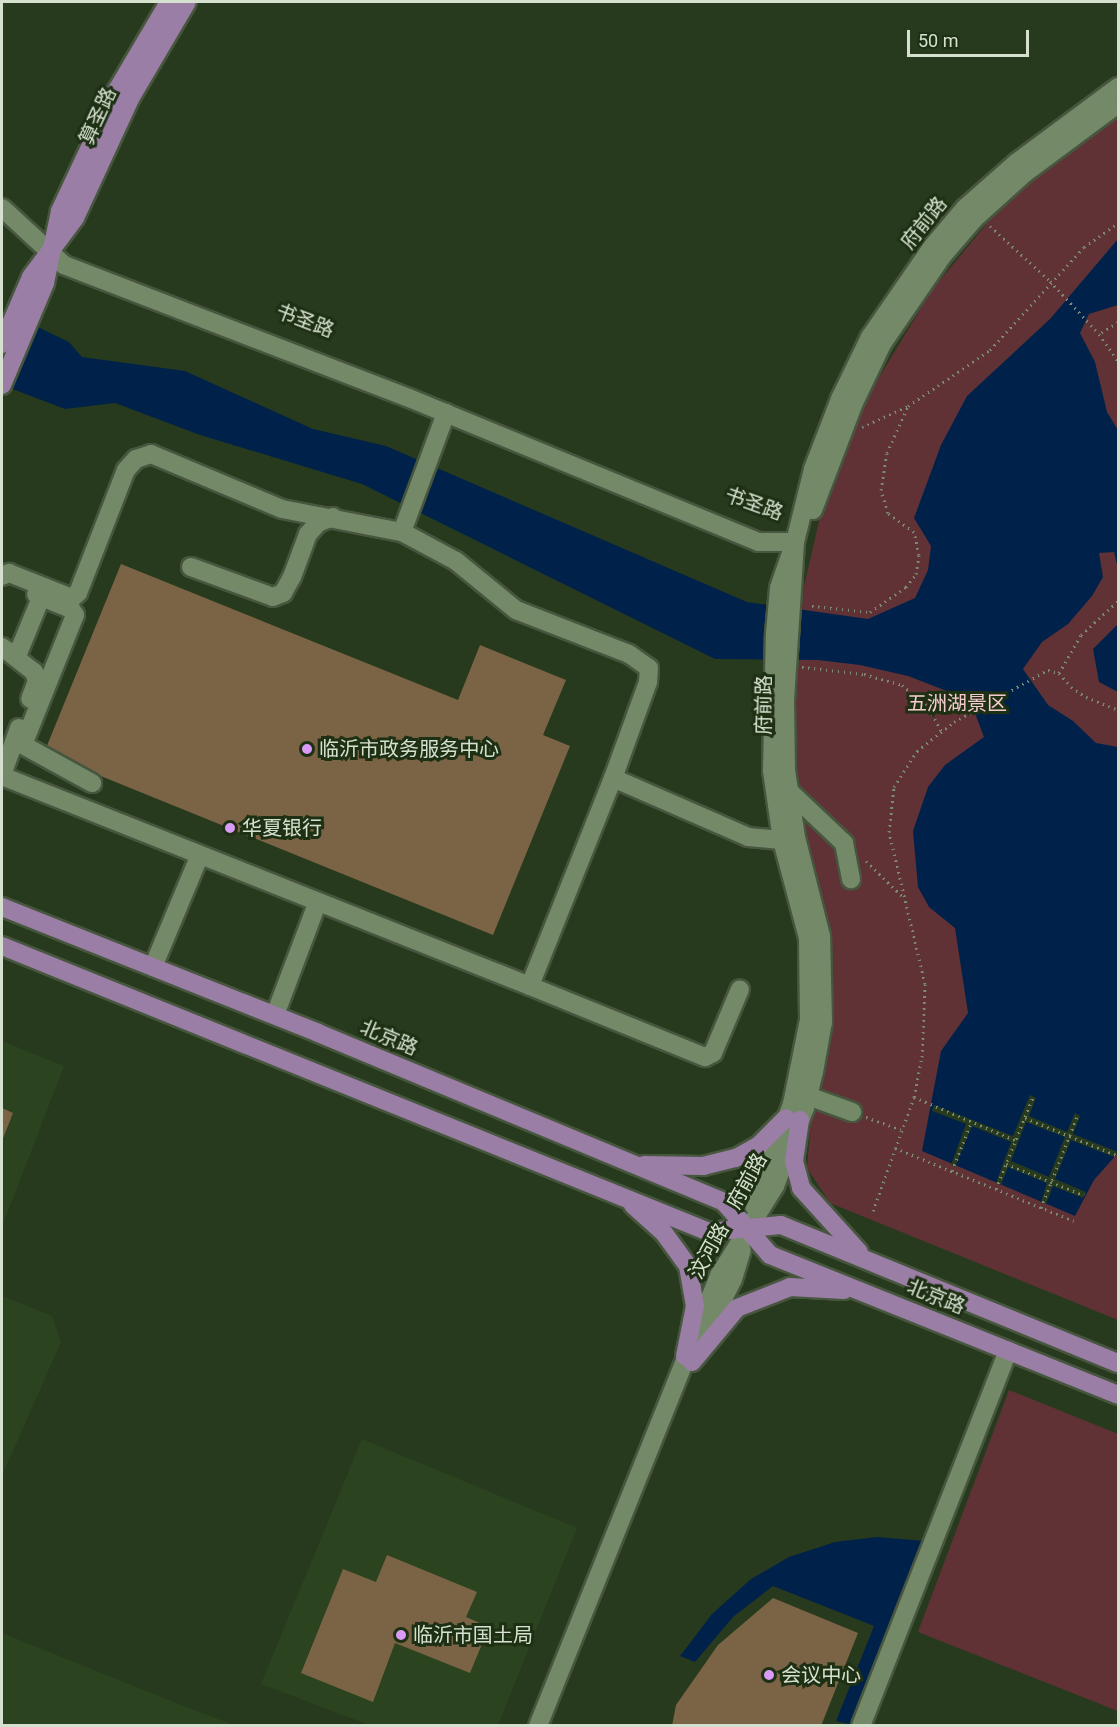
<!DOCTYPE html>
<meta charset="utf-8">
<style>
body{margin:0}
#map{position:relative;width:1120px;height:1727px;overflow:hidden;background:#283a1d;font-family:Roboto,"Noto Sans SC",sans-serif}
div>[style]{position:absolute}
[style*='--x']{left:calc(var(--x)*1px);top:calc(var(--y)*1px);width:calc(var(--w)*1px);rotate:calc(var(--a)*1deg)}
.built>*{inset:0;background:#2c431f}
.green>*{inset:0;background:#603236}
.water>*{inset:0;background:#00224a}
.pier>*{inset:0;background:#283a1d}
.building>*{inset:0;background:#7b6445}
.path>*{height:3px;margin-top:-1.5px;transform-origin:0;background:repeating-linear-gradient(90deg,#7b8a73 0 1.5px,transparent 0 6px)}
.roads{filter:drop-shadow(2px 0 #47563e) drop-shadow(-2px 0 #47563e) drop-shadow(0 2px #47563e) drop-shadow(0 -2px #47563e)}
.minor>*{height:18px;margin:-9px;padding:0 9px;transform-origin:9px;border-radius:9px;background:#748968}
.major>*{height:18px;margin:-9px;padding:0 9px;transform-origin:9px;border-radius:9px;background:#9a7ea5}
.dots>*{width:16px;height:16px;translate:-50% -50%;box-sizing:border-box;border:3px solid #1e3013;border-radius:50%}
span{translate:-50% -50%;white-space:nowrap;text-align:center;line-height:1.15;-webkit-text-stroke:6px #1e3013;paint-order:stroke}
.street-label{font-size:20px;color:#d5e0cf}
.park-label{font-size:20px;color:#f4cbcd}
.poi-label{font-size:20px;color:#d5e0cf}
.left{translate:0 -50%;text-align:left}
.frame{position:absolute;inset:0;border:3px solid #d5e0cf;pointer-events:none}
.scale{position:absolute;left:907px;top:30px;width:122px;height:27px;box-sizing:border-box;border:3px solid #d5e0cf;border-top:0;padding-left:8px;font-size:18px;line-height:21px;white-space:nowrap;color:#d5e0cf;-webkit-text-stroke:4px #1e3013;paint-order:stroke}
</style>
<div id="map">
<div class="built">
<i style="clip-path:polygon(2px 1041px,64px 1066px,2px 1227px)"></i>
<i style="clip-path:polygon(2px 1296px,52px 1316px,61px 1342px,2px 1476px)"></i>
<i style="clip-path:polygon(362px 1439px,577px 1528px,498px 1725px,369px 1725px,261px 1684px)"></i>
<i style="clip-path:polygon(2px 1633px,194px 1710px,234px 1725px,2px 1725px)"></i>
</div>
<div class="green">
<i style="clip-path:polygon(1118px 113px,1118px 1320px,830px 1203px,807px 1168px,811px 1120px,832px 1032px,829px 924px,803px 829px,800px 787px,792px 768px,802px 595px,826px 491px,852px 422px,932px 290px,1007px 199px)"></i>
<i style="clip-path:polygon(1009px 1390px,1118px 1434px,1118px 1711px,918px 1632px)"></i>
</div>
<div class="water">
<i style="clip-path:polygon(1118px 239px,1118px 305px,1089px 314px,1080px 333px,1095px 362px,1107px 412px,1118px 430px,1118px 569px,1114px 552px,1099px 553px,1103px 577px,1092px 596px,1068px 624px,1042px 642px,1023px 669px,1048px 705px,1073px 721px,1096px 743px,1118px 747px,1118px 1153px,1094px 1180px,1075px 1216px,922px 1151px,941px 1051px,968px 1013px,955px 928px,929px 907px,918px 887px,913px 831px,928px 787px,945px 765px,984px 737px,970px 700px,908px 676px,860px 665px,818px 660px,715px 659px,362px 484px,200px 435px,115px 403px,65px 409px,2px 385px,2px 310px,69px 342px,82px 357px,185px 371px,313px 429px,386px 446px,747px 602px,868px 619px,915px 598px,928px 570px,931px 546px,914px 518px,941px 445px,967px 396px,1050px 319px)"></i>
<i style="clip-path:polygon(1118px 624px,1118px 692px,1099px 682px,1093px 649px)"></i>
<i style="clip-path:polygon(877px 1537px,925px 1541px,852px 1725px,836px 1721px,874px 1626px,773px 1586px,733px 1617px,695px 1662px,680px 1656px,712px 1614px,751px 1579px,789px 1557px,835px 1542px)"></i>
</div>
<div class="pier">
<i style="clip-path:polygon(evenodd,1030px 1095px,1036px 1098px,1029px 1116px,1067px 1132px,1075px 1113px,1080px 1116px,1073px 1134px,1118px 1152px,1114px 1157px,1071px 1140px,1055px 1179px,1086px 1192px,1083px 1198px,1053px 1186px,1046px 1204px,1041px 1202px,1047px 1183px,1008px 1167px,1001px 1185px,996px 1183px,1011px 1142px,972px 1126px,955px 1167px,951px 1165px,966px 1124px,932px 1111px,934px 1105px,1013px 1136px,1030px 1095px,1026px 1122px,1065px 1137px,1049px 1177px,1011px 1161px,1026px 1122px)"></i>
</div>
<div class="building">
<i style="clip-path:polygon(121px 564px,458px 700px,480px 645px,566px 680px,543px 735px,570px 746px,493px 935px,44px 753px)"></i>
<i style="clip-path:polygon(2px 1108px,13px 1113px,2px 1141px)"></i>
<i style="clip-path:polygon(387px 1555px,477px 1592px,466px 1617px,489px 1627px,470px 1673px,395px 1643px,373px 1702px,301px 1673px,343px 1569px,376px 1582px)"></i>
<i style="clip-path:polygon(773px 1598px,858px 1633px,821px 1726px,672px 1726px,676px 1705px,718px 1645px)"></i>
</div>
<div class="path">
<i style="--x:990;--y:226;--w:81;--a:42.5"></i>
<i style="--x:1050;--y:281;--w:72;--a:47.2"></i>
<i style="--x:1118;--y:322;--w:22;--a:148"></i>
<i style="--x:1099;--y:334;--w:33;--a:55"></i>
<i style="--x:862;--y:427;--w:51;--a:-24.5"></i>
<i style="--x:908;--y:406;--w:99;--a:-34.3"></i>
<i style="--x:990;--y:350;--w:139;--a:-47.6"></i>
<i style="--x:1084;--y:247;--w:42;--a:-35.2"></i>
<i style="--x:812;--y:606;--w:58;--a:5.9"></i>
<i style="--x:870;--y:612;--w:44;--a:-34.8"></i>
<i style="--x:906;--y:587;--w:16;--a:-52"></i>
<i style="--x:916;--y:574;--w:19;--a:-81"></i>
<i style="--x:919;--y:555;--w:24;--a:-102"></i>
<i style="--x:914;--y:532;--w:32;--a:-144"></i>
<i style="--x:888;--y:513;--w:24;--a:-107"></i>
<i style="--x:881;--y:490;--w:37;--a:-81"></i>
<i style="--x:887;--y:453;--w:51;--a:-65.9"></i>
<i style="--x:802;--y:667;--w:62;--a:6.4"></i>
<i style="--x:864;--y:674;--w:40;--a:16"></i>
<i style="--x:902;--y:685;--w:35;--a:40"></i>
<i style="--x:929;--y:708;--w:27;--a:62"></i>
<i style="--x:1059;--y:673;--w:44;--a:-59.9"></i>
<i style="--x:1081;--y:635;--w:50;--a:-42.6"></i>
<i style="--x:866;--y:861;--w:53;--a:44.2"></i>
<i style="--x:914;--y:1097;--w:110;--a:23.1"></i>
<i style="--x:866;--y:1117;--w:37;--a:20"></i>
<i style="--x:1025;--y:1118;--w:98;--a:22.1"></i>
<i style="--x:895;--y:1148;--w:193;--a:22.2"></i>
<i style="--x:1006;--y:1164;--w:84;--a:21.7"></i>
<i style="--x:952;--y:1171;--w:52;--a:-68.4"></i>
<i style="--x:996;--y:1189;--w:99;--a:-68.1"></i>
<i style="--x:1041;--y:1208;--w:101;--a:-68.5"></i>
<i style="--x:873;--y:1211;--w:121;--a:-70.2"></i>
<i style="--x:914;--y:1097;--w:41;--a:-78.7"></i>
<i style="--x:922;--y:1057;--w:73;--a:-87.6"></i>
<i style="--x:925;--y:984;--w:156;--a:-103.3"></i>
<i style="--x:889;--y:832;--w:45;--a:-83.7"></i>
<i style="--x:894;--y:787;--w:43;--a:-57.4"></i>
<i style="--x:917;--y:751;--w:47;--a:-38.1"></i>
<i style="--x:954;--y:722;--w:107;--a:-29"></i>
<i style="--x:1048;--y:670;--w:11;--a:15"></i>
<i style="--x:1059;--y:673;--w:18;--a:49"></i>
<i style="--x:1071;--y:687;--w:18;--a:34"></i>
<i style="--x:1086;--y:697;--w:35;--a:22"></i>
</div>
<div class="roads">
<div class="minor">
<i style="--x:2;--y:208;--w:84;--a:42.6"></i>
<i style="--x:64;--y:265;--w:370;--a:21.1"></i>
<i style="--x:409;--y:398;--w:378;--a:22.4"></i>
<i style="--x:758;--y:542;--w:37;--a:0"></i>
<i style="--x:813;--y:510;--w:112;--a:-69.1"></i>
<i style="--x:853;--y:405;--w:68;--a:-64.6"></i>
<i style="--x:882;--y:344;--w:108;--a:-55.6"></i>
<i style="--x:943;--y:255;--w:49;--a:-49.1"></i>
<i style="--x:975;--y:218;--w:67;--a:-42"></i>
<i style="--x:1025;--y:173;--w:116;--a:-36.6"></i>
<i style="--x:402;--y:532;--w:127;--a:-69.7"></i>
<i style="--x:191;--y:567;--w:87;--a:20.1"></i>
<i style="--x:273;--y:597;--w:11;--a:-22"></i>
<i style="--x:283;--y:593;--w:18;--a:-61"></i>
<i style="--x:292;--y:577;--w:46;--a:-69.6"></i>
<i style="--x:308;--y:534;--w:15;--a:-48"></i>
<i style="--x:318;--y:523;--w:16;--a:-22"></i>
<i style="--x:2;--y:576;--w:8;--a:-23"></i>
<i style="--x:9;--y:573;--w:68;--a:21.6"></i>
<i style="--x:72;--y:598;--w:8;--a:-40"></i>
<i style="--x:78;--y:593;--w:132;--a:-68.7"></i>
<i style="--x:126;--y:470;--w:15;--a:-48"></i>
<i style="--x:136;--y:459;--w:16;--a:-18"></i>
<i style="--x:151;--y:454;--w:142;--a:22.8"></i>
<i style="--x:282;--y:509;--w:122;--a:10.9"></i>
<i style="--x:402;--y:532;--w:61;--a:28.2"></i>
<i style="--x:456;--y:561;--w:77;--a:39.2"></i>
<i style="--x:516;--y:610;--w:121;--a:21.3"></i>
<i style="--x:629;--y:654;--w:24;--a:35"></i>
<i style="--x:649;--y:668;--w:14;--a:94"></i>
<i style="--x:648;--y:682;--w:102;--a:110"></i>
<i style="--x:613;--y:778;--w:224;--a:111.8"></i>
<i style="--x:530;--y:986;--w:568;--a:-158.31"></i>
<i style="--x:51;--y:601;--w:22;--a:22"></i>
<i style="--x:71;--y:609;--w:7;--a:56"></i>
<i style="--x:75;--y:615;--w:140;--a:111.8"></i>
<i style="--x:23;--y:745;--w:79;--a:28.8"></i>
<i style="--x:2;--y:647;--w:41;--a:38"></i>
<i style="--x:34;--y:672;--w:9;--a:72"></i>
<i style="--x:37;--y:681;--w:19;--a:111"></i>
<i style="--x:10;--y:652;--w:9;--a:-6"></i>
<i style="--x:19;--y:651;--w:55;--a:-67.6"></i>
<i style="--x:40;--y:600;--w:7;--a:-124"></i>
<i style="--x:2;--y:775;--w:50;--a:-70.1"></i>
<i style="--x:613;--y:778;--w:147;--a:23.6"></i>
<i style="--x:748;--y:837;--w:34;--a:5"></i>
<i style="--x:789;--y:791;--w:76;--a:43.4"></i>
<i style="--x:844;--y:843;--w:37;--a:79"></i>
<i style="--x:153;--y:967;--w:119;--a:-67.3"></i>
<i style="--x:530;--y:986;--w:189;--a:22.1"></i>
<i style="--x:705;--y:1057;--w:9;--a:-27"></i>
<i style="--x:713;--y:1053;--w:69;--a:-67.1"></i>
<i style="--x:275;--y:1015;--w:119;--a:-69.3"></i>
<i style="--x:808;--y:1096;--w:47;--a:20"></i>
<i style="--x:754;--y:1206;--w:109;--a:-69.6"></i>
<i style="--x:792;--y:1104;--w:86;--a:-78.6"></i>
<i style="--x:809;--y:1020;--w:82;--a:-90.7"></i>
<i style="--x:808;--y:938;--w:101;--a:-104.9"></i>
<i style="--x:782;--y:840;--w:70;--a:-98.2"></i>
<i style="--x:772;--y:771;--w:138;--a:-88.8"></i>
<i style="--x:775;--y:633;--w:45;--a:-84.9"></i>
<i style="--x:779;--y:588;--w:43;--a:-71.1"></i>
<i style="--x:708;--y:1329;--w:56;--a:-63.4"></i>
<i style="--x:733;--y:1279;--w:30;--a:-73"></i>
<i style="--x:538;--y:1726;--w:487;--a:-68.1"></i>
<i style="--x:720;--y:1274;--w:104;--a:-58"></i>
<i style="--x:775;--y:1186;--w:84;--a:-69"></i>
<i style="--x:805;--y:1108;--w:37;--a:-76"></i>
<i style="--x:814;--y:1072;--w:51;--a:-79.8"></i>
<i style="--x:823;--y:1022;--w:86;--a:-91.3"></i>
<i style="--x:821;--y:936;--w:102;--a:-104.2"></i>
<i style="--x:796;--y:837;--w:68;--a:-98.5"></i>
<i style="--x:786;--y:770;--w:69;--a:-90.8"></i>
<i style="--x:785;--y:701;--w:159;--a:-86.4"></i>
<i style="--x:795;--y:542;--w:75;--a:-76.1"></i>
<i style="--x:813;--y:469;--w:75;--a:-68.9"></i>
<i style="--x:840;--y:399;--w:69;--a:-64.2"></i>
<i style="--x:870;--y:337;--w:109;--a:-55.4"></i>
<i style="--x:932;--y:247;--w:51;--a:-49.8"></i>
<i style="--x:965;--y:208;--w:68;--a:-41.4"></i>
<i style="--x:1016;--y:163;--w:127;--a:-36.7"></i>
<i style="--x:861;--y:1726;--w:403;--a:-68.6"></i>
</div>
<div class="major">
<i style="--x:2;--y:344;--w:73;--a:-66.6"></i>
<i style="--x:31;--y:277;--w:74;--a:-53.3"></i>
<i style="--x:75;--y:218;--w:133;--a:-65.2"></i>
<i style="--x:131;--y:97;--w:110;--a:-59.5"></i>
<i style="--x:2;--y:385;--w:111;--a:-67.1"></i>
<i style="--x:45;--y:283;--w:74;--a:-78.2"></i>
<i style="--x:60;--y:211;--w:134;--a:-64.8"></i>
<i style="--x:117;--y:90;--w:102;--a:-59.4"></i>
<i style="--x:2;--y:907;--w:340;--a:21.7"></i>
<i style="--x:318;--y:1033;--w:440;--a:22.6"></i>
<i style="--x:724;--y:1202;--w:70;--a:49"></i>
<i style="--x:770;--y:1255;--w:375;--a:21.9"></i>
<i style="--x:2;--y:946;--w:763;--a:22.02"></i>
<i style="--x:709;--y:1232;--w:72;--a:-5.6"></i>
<i style="--x:781;--y:1225;--w:364;--a:22.3"></i>
<i style="--x:800;--y:1120;--w:41;--a:98.3"></i>
<i style="--x:794;--y:1161;--w:28;--a:75"></i>
<i style="--x:801;--y:1188;--w:86;--a:47.8"></i>
<i style="--x:644;--y:1165;--w:59;--a:1"></i>
<i style="--x:703;--y:1166;--w:34;--a:-14"></i>
<i style="--x:736;--y:1158;--w:26;--a:-29"></i>
<i style="--x:759;--y:1145;--w:38;--a:-45"></i>
<i style="--x:633;--y:1205;--w:42;--a:42.1"></i>
<i style="--x:664;--y:1233;--w:41;--a:54"></i>
<i style="--x:688;--y:1266;--w:41;--a:80.1"></i>
<i style="--x:695;--y:1306;--w:51;--a:101.3"></i>
<i style="--x:692;--y:1362;--w:70;--a:-50.2"></i>
<i style="--x:737;--y:1308;--w:57;--a:-21.6"></i>
<i style="--x:790;--y:1287;--w:54;--a:3.2"></i>
</div>
</div>
<div class="dots">
<i style="left:307px;top:749px;background:#da9af7"></i>
<i style="left:230px;top:828px;background:#da9af7"></i>
<i style="left:401px;top:1635px;background:#da9af7"></i>
<i style="left:769px;top:1675px;background:#da9af7"></i>
</div>
<div class="street-label">
<span style="left:98px;top:116px;rotate:-65deg">算圣路</span>
<span style="left:924px;top:223px;rotate:-51deg">府前路</span>
<span style="left:305px;top:321px;rotate:21deg">书圣路</span>
<span style="left:754px;top:504px;rotate:20deg">书圣路</span>
<span style="left:764px;top:705px;rotate:-89deg">府前路</span>
<span style="left:389px;top:1038px;rotate:23deg">北京路</span>
<span style="left:747px;top:1181px;rotate:-61deg">府前路</span>
<span style="left:709px;top:1251px;rotate:-61deg">汶河路</span>
<span style="left:936px;top:1297px;rotate:22deg">北京路</span>
</div>
<div class="park-label">
<span style="left:957px;top:703px">五洲湖景区</span>
</div>
<div class="poi-label">
<span class="left" style="left:319px;top:749px">临沂市政务服务中心</span>
<span class="left" style="left:242px;top:828px">华夏银行</span>
<span class="left" style="left:413px;top:1635px">临沂市国土局</span>
<span class="left" style="left:781px;top:1675px">会议中心</span>
</div>
<div class="frame"></div>
<div class="scale">50 m</div>
</div>
